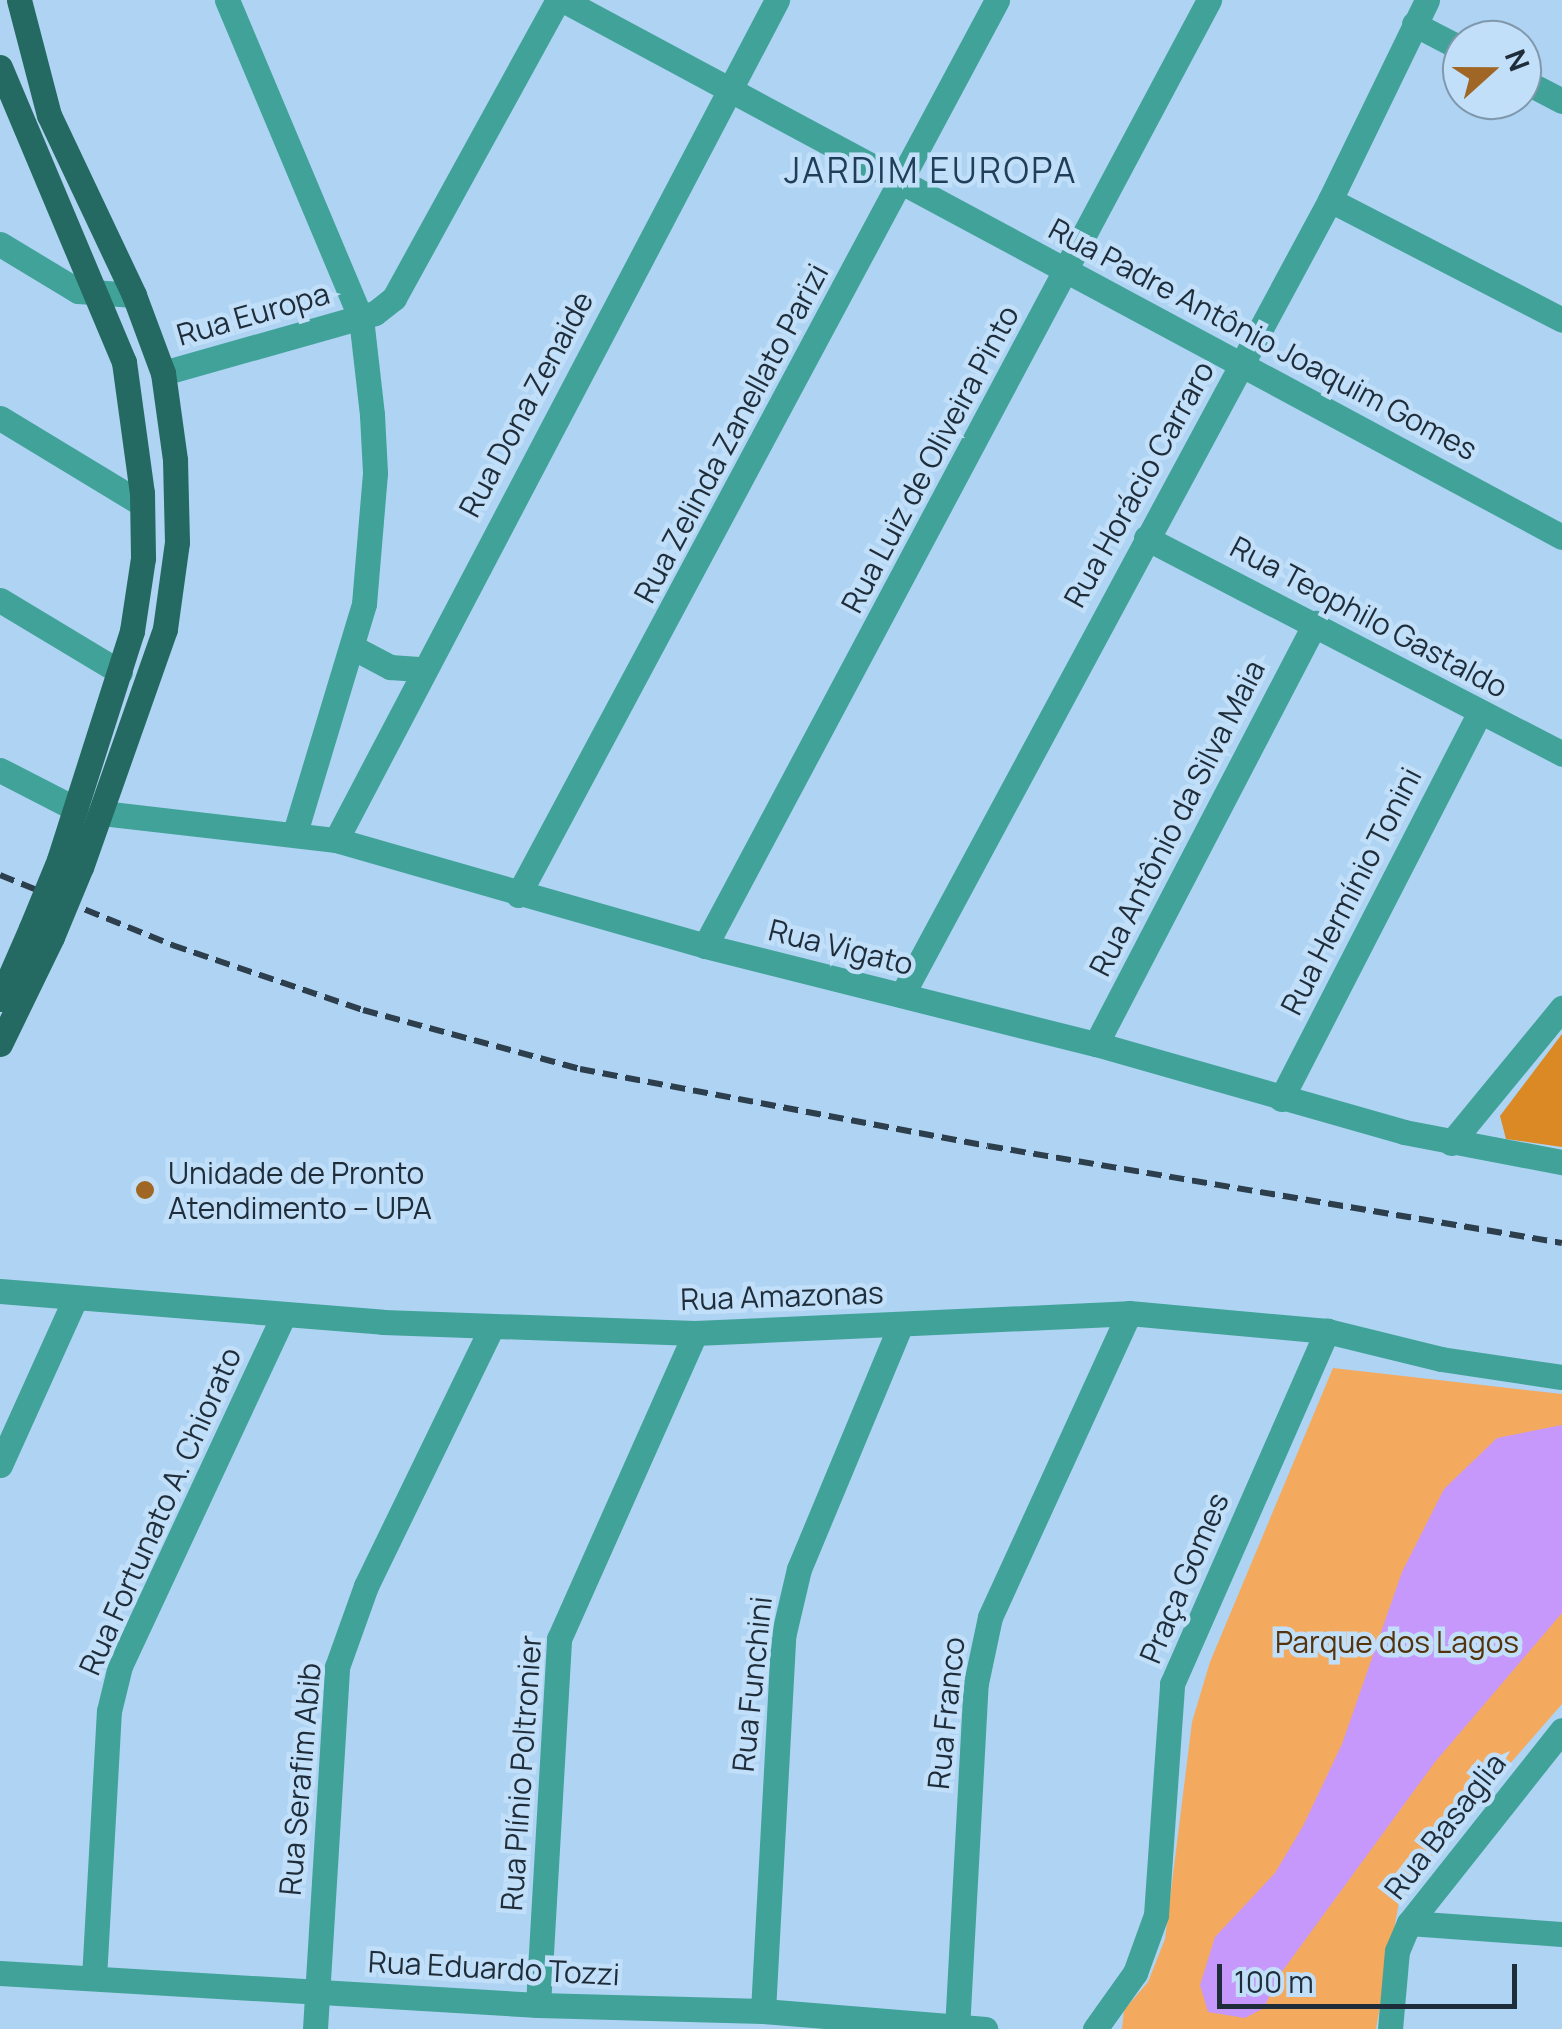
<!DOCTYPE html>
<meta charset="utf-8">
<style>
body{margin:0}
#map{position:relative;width:1562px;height:2029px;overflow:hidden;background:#aed3f3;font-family:Manrope,sans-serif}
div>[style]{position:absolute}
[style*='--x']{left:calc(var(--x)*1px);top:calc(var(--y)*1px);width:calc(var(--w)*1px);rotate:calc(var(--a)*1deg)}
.green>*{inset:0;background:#f3aa5e}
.forest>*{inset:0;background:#db8924}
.water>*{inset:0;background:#c798fb}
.minor>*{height:25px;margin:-12.5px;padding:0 12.5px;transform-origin:12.5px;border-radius:12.5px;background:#40a298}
.major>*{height:25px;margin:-12.5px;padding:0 12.5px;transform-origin:12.5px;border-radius:12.5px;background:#246a62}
.rail>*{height:6px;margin-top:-3px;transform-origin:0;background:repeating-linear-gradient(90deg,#2d3f4d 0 15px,transparent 0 23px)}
.major-bridge>*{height:25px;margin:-12.5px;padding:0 12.5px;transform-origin:12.5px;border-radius:12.5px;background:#246a62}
.dots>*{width:28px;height:28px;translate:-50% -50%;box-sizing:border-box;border:5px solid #c2dff9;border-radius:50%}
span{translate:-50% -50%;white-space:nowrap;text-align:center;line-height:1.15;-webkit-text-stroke:9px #c2dff9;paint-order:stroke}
.street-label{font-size:30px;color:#1e2d39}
.poi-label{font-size:30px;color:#1e2d39}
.left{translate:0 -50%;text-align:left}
.park-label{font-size:30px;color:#54330c}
.quarter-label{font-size:35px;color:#1e3e59;letter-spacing:2.5px}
.north{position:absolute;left:1442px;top:20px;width:100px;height:100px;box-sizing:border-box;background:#c2dff9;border:2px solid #8098ac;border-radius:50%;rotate:69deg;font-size:28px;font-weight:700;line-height:40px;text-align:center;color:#1e2d39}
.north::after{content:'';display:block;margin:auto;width:35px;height:45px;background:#9f6625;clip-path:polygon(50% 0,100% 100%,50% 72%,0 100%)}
.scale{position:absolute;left:1217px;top:1964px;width:300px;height:45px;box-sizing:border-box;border:5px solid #1e2d39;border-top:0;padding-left:12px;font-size:30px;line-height:35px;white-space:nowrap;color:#1e2d39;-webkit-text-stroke:8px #c2dff9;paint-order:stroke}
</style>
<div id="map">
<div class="green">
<i style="clip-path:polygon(1333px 1368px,1562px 1394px,1562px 1704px,1447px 1836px,1399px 1902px,1376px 2029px,1122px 2029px,1124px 2010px,1148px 1982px,1165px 1939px,1192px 1722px,1210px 1662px)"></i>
</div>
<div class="forest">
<i style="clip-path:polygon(1562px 1034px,1562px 1147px,1506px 1139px,1500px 1116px)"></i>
</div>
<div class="water">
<i style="clip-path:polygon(1562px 1425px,1562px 1613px,1435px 1762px,1278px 1977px,1264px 2008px,1245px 2018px,1208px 2012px,1200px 1985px,1215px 1937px,1275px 1873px,1303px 1826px,1342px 1744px,1402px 1572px,1444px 1489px,1497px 1438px)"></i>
</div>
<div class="minor">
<i style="--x:227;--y:0;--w:345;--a:67.2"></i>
<i style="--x:361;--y:318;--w:98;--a:83.5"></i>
<i style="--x:372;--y:415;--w:58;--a:87"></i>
<i style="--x:375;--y:473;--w:131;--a:94.8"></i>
<i style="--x:364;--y:604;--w:238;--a:106.8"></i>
<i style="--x:563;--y:0;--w:1134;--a:28.26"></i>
<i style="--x:1414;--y:24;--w:54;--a:27.5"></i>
<i style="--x:1522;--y:80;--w:45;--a:27.7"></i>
<i style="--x:1330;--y:200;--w:261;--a:27.3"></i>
<i style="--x:0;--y:244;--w:91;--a:31.1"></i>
<i style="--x:78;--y:291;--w:56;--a:4.1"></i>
<i style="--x:163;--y:373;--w:220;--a:-15.8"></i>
<i style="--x:375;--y:313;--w:24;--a:-38"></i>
<i style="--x:394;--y:298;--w:340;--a:-61.2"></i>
<i style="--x:0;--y:418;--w:166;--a:31.2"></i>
<i style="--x:1146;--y:538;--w:469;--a:27.4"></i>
<i style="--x:0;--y:600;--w:140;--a:31"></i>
<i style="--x:354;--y:648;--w:41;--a:27.8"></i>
<i style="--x:390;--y:667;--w:32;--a:4"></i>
<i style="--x:0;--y:770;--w:85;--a:27.2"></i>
<i style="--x:102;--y:813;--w:236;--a:6.6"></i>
<i style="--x:336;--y:840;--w:384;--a:16"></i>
<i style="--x:705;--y:946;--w:403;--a:14.1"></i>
<i style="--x:1096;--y:1044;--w:320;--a:15.9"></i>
<i style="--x:1404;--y:1132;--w:161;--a:10.8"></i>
<i style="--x:336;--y:840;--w:949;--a:-62.3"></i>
<i style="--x:518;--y:895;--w:1015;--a:-61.84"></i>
<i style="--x:705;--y:946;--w:1072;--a:-61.95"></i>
<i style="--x:902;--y:995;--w:903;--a:-61.7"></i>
<i style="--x:1330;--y:200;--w:222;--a:-64.1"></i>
<i style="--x:1096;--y:1044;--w:475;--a:-62.5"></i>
<i style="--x:1281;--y:1099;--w:435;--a:-62.8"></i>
<i style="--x:1451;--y:1143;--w:175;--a:-50.6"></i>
<i style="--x:0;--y:1291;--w:384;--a:4.6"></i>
<i style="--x:383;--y:1322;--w:312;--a:2"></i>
<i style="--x:695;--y:1333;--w:434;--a:-2.6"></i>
<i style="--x:1129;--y:1313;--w:199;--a:5.2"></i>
<i style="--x:1327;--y:1331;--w:117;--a:13.8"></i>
<i style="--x:1441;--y:1359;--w:122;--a:8.5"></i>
<i style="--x:0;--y:1465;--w:182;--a:-65.7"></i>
<i style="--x:1409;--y:1923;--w:153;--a:4.1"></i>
<i style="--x:0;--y:1973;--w:539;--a:3.4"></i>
<i style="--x:538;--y:2005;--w:225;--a:1.5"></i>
<i style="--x:763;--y:2011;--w:223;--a:4.6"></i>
<i style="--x:94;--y:1978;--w:267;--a:-86.8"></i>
<i style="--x:109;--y:1711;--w:46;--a:-76.3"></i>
<i style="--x:120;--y:1666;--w:388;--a:-65"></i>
<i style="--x:538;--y:2005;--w:367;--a:-86.7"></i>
<i style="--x:559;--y:1639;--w:335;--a:-66"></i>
<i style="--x:763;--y:2011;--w:375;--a:-86.9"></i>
<i style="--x:783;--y:1637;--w:70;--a:-76.8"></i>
<i style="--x:799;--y:1569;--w:265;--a:-67.4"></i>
<i style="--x:315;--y:2029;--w:363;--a:-86.5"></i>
<i style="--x:337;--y:1667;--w:86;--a:-70.3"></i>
<i style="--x:366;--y:1586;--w:288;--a:-64.1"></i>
<i style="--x:957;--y:2029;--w:347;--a:-86.9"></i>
<i style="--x:976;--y:1683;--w:67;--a:-78"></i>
<i style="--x:990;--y:1617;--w:334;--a:-65.4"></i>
<i style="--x:1095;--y:2029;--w:69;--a:-54.5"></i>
<i style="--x:1135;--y:1973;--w:62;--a:-70.1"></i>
<i style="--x:1156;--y:1915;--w:232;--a:-86"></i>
<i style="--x:1172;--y:1684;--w:386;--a:-66.3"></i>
<i style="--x:1390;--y:2029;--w:78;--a:-84.9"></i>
<i style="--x:1397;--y:1951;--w:30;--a:-67"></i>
<i style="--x:1409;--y:1923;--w:246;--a:-51.6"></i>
</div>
<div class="major">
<i style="--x:19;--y:0;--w:119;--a:75.4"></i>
<i style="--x:49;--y:115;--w:199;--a:64.7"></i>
<i style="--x:134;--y:295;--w:83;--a:69.6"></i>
<i style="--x:163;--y:373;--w:88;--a:82.1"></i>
<i style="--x:175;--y:460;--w:82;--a:88.6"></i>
<i style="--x:177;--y:542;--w:88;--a:97.9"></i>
<i style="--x:165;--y:629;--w:252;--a:109.4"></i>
<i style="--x:0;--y:67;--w:320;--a:67.2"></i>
<i style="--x:124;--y:362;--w:132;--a:82.2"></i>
<i style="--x:142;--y:493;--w:65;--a:89.1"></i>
<i style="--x:143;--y:558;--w:74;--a:98.6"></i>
<i style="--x:132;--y:631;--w:240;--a:107.7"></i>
<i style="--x:0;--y:999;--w:77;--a:-66.4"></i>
<i style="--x:0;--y:1044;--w:119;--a:-64.1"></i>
</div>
<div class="rail">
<i style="--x:0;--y:875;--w:186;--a:22.1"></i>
<i style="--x:172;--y:945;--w:202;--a:18.8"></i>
<i style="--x:363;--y:1010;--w:225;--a:15.2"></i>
<i style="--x:580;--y:1069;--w:415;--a:10.7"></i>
<i style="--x:988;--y:1146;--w:582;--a:9.59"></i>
</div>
<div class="major-bridge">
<i style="--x:31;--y:928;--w:74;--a:-67.6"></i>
<i style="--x:52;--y:937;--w:76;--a:-67.5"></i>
</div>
<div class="dots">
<i style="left:145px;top:1190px;background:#9f6625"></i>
</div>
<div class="street-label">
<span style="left:253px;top:314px;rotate:-16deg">Rua Europa</span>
<span style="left:1263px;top:339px;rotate:28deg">Rua Padre Antônio Joaquim Gomes</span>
<span style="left:526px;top:404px;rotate:-62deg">Rua Dona Zenaide</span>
<span style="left:731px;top:433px;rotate:-62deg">Rua Zelinda Zanellato Parizi</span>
<span style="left:930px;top:459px;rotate:-62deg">Rua Luiz de Oliveira Pinto</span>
<span style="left:1139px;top:484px;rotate:-61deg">Rua Horácio Carraro</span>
<span style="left:1369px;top:617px;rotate:28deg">Rua Teophilo Gastaldo</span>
<span style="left:1177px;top:818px;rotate:-63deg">Rua Antônio da Silva Maia</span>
<span style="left:1351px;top:891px;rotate:-63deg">Rua Hermínio Tonini</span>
<span style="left:841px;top:947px;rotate:14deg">Rua Vigato</span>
<span style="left:782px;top:1296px;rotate:-2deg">Rua Amazonas</span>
<span style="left:160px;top:1511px;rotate:-66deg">Rua Fortunato A. Chiorato</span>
<span style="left:1184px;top:1578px;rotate:-67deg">Praça Gomes</span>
<span style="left:752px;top:1684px;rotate:-84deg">Rua Funchini</span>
<span style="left:946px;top:1713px;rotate:-84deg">Rua Franco</span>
<span style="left:521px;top:1773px;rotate:-86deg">Rua Plínio Poltronier</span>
<span style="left:300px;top:1779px;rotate:-85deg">Rua Serafim Abib</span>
<span style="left:1445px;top:1826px;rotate:-52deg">Rua Basaglia</span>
<span style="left:494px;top:1968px;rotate:3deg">Rua Eduardo Tozzi</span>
</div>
<div class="poi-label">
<span class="left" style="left:168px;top:1190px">Unidade de Pronto<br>Atendimento – UPA</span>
</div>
<div class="park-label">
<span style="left:1397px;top:1642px">Parque dos Lagos</span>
</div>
<div class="quarter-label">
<span style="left:931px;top:170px">JARDIM EUROPA</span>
</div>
<div class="north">N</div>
<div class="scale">100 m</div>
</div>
